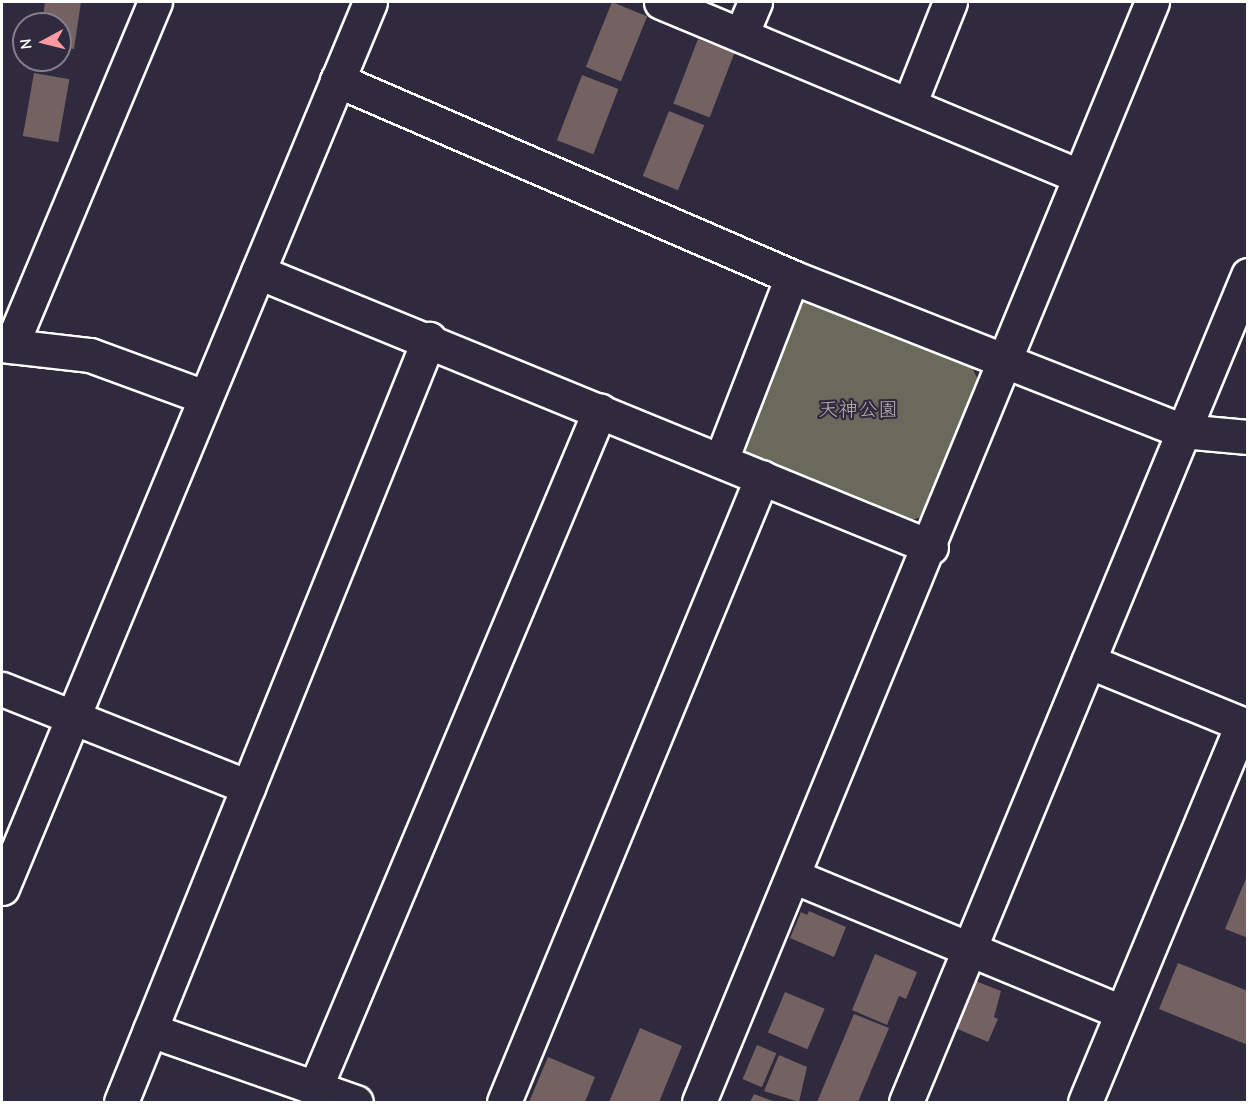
<!DOCTYPE html>
<meta charset="utf-8">
<style>
body{margin:0}
#map{position:relative;width:1249px;height:1104px;overflow:hidden;background:#2f2a3d;font-family:"Comic Neue","Klee One",sans-serif}
div>[style]{position:absolute}
[style*='--x']{left:calc(var(--x)*1px);top:calc(var(--y)*1px);width:calc(var(--w)*1px);rotate:calc(var(--a)*1deg)}
.green>*{inset:0;background:#696a5b}
.building>*{inset:0;background:#746161;transform-origin:0 0}
.roads{filter:drop-shadow(2px 0 #fff) drop-shadow(-2px 0 #fff) drop-shadow(0 2px #fff) drop-shadow(0 -2px #fff)}
.minor>*{height:33px;margin:-16.5px;padding:0 16.5px;transform-origin:16.5px;border-radius:16.5px;background:#2f2a3d}
.tertiary>*{height:33px;margin:-16.5px;padding:0 16.5px;transform-origin:16.5px;border-radius:16.5px;background:#2f2a3d}
span{translate:-50% -50%;white-space:nowrap;text-align:center;line-height:1.15;-webkit-text-stroke:4.5px #2f2a3d;paint-order:stroke}
.park-label{font-size:20px;color:#b4b4ad}
.frame{position:absolute;inset:0;border:3px solid #fff;pointer-events:none}
.north{position:absolute;left:12px;top:12px;width:60px;height:60px;box-sizing:border-box;background:#2f2a3d;border:2px solid #827f8b;border-radius:50%;rotate:263deg;font-size:16px;font-weight:700;line-height:24px;text-align:center;color:#fff}
.north::after{content:'';display:block;margin:auto;width:21px;height:27px;background:#ff9aa2;clip-path:polygon(50% 0,100% 100%,50% 72%,0 100%)}
</style>
<div id="map">
<div class="green">
<i style="clip-path:polygon(805px 297px,971px 365px,978px 380px,921px 517px,909px 521px,742px 452px,738px 439px,795px 302px)"></i>
</div>
<div class="building">
<i style="clip-path:polygon(45px 2px,81px 2px,74px 49px,60px 47px,60px 24px,42px 24px)"></i>
<i style="left:612px;top:2px;width:38px;height:70px;rotate:22deg"></i>
<i style="left:698px;top:39px;width:39px;height:69px;rotate:21deg"></i>
<i style="left:34px;top:73px;width:36px;height:64px;rotate:10deg"></i>
<i style="left:582px;top:75px;width:39px;height:70px;rotate:21deg"></i>
<i style="left:669px;top:111px;width:38px;height:70px;rotate:22deg"></i>
<i style="clip-path:polygon(1247px 876px,1248px 876px,1248px 938px,1225px 929px)"></i>
<i style="clip-path:polygon(809px 911px,846px 927px,834px 957px,790px 938px,801px 912px,807px 915px)"></i>
<i style="clip-path:polygon(875px 954px,917px 972px,906px 999px,899px 996px,887px 1025px,852px 1010px)"></i>
<i style="clip-path:polygon(1178px 963px,1248px 991px,1248px 1045px,1159px 1009px)"></i>
<i style="clip-path:polygon(973px 980px,1001px 991px,994px 1017px,998px 1019px,988px 1042px,953px 1027px)"></i>
<i style="left:785px;top:992px;width:43px;height:44px;rotate:23deg"></i>
<i style="clip-path:polygon(854px 1014px,889px 1028px,858px 1102px,817px 1102px)"></i>
<i style="clip-path:polygon(640px 1028px,682px 1046px,659px 1102px,609px 1102px)"></i>
<i style="left:757px;top:1045px;width:21px;height:37px;rotate:23deg"></i>
<i style="clip-path:polygon(779px 1055px,807px 1067px,799px 1102px,764px 1091px)"></i>
<i style="clip-path:polygon(548px 1057px,595px 1077px,585px 1102px,529px 1102px)"></i>
<i style="clip-path:polygon(754px 1094px,775px 1102px,750px 1102px)"></i>
</div>
<div class="roads">
<div class="minor">
<i style="--x:661;--y:2;--w:452;--a:22.6"></i>
<i style="--x:741;--y:35;--w:36;--a:-67"></i>
<i style="--x:337;--y:80;--w:496;--a:23.4"></i>
<i style="--x:792;--y:277;--w:419;--a:21.5"></i>
<i style="--x:1182;--y:431;--w:66;--a:5.2"></i>
<i style="--x:909;--y:105;--w:111;--a:-68.3"></i>
<i style="--x:258;--y:272;--w:727;--a:22.23"></i>
<i style="--x:2;--y:345;--w:89;--a:6.5"></i>
<i style="--x:90;--y:355;--w:122;--a:20.1"></i>
<i style="--x:11;--y:346;--w:373;--a:-67.3"></i>
<i style="--x:721;--y:460;--w:196;--a:-68.8"></i>
<i style="--x:2;--y:689;--w:265;--a:21.7"></i>
<i style="--x:793;--y:876;--w:356;--a:22.5"></i>
<i style="--x:150;--y:1030;--w:218;--a:19.3"></i>
<i style="--x:315;--y:1088;--w:735;--a:-67.2"></i>
<i style="--x:121;--y:1102;--w:823;--a:-68.02"></i>
<i style="--x:504;--y:1102;--w:676;--a:-67.57"></i>
<i style="--x:906;--y:1102;--w:895;--a:-67.53"></i>
<i style="--x:1085;--y:1102;--w:409;--a:-67.4"></i>
<i style="--x:1242;--y:724;--w:166;--a:-157.8"></i>
</div>
<div class="tertiary">
<i style="--x:2;--y:888;--w:959;--a:-67.44"></i>
<i style="--x:699;--y:1102;--w:1190;--a:-67.62"></i>
</div>
</div>
<div class="park-label">
<span style="left:858px;top:409px">天神公園</span>
</div>
<div class="frame"></div>
<div class="north">N</div>
</div>
